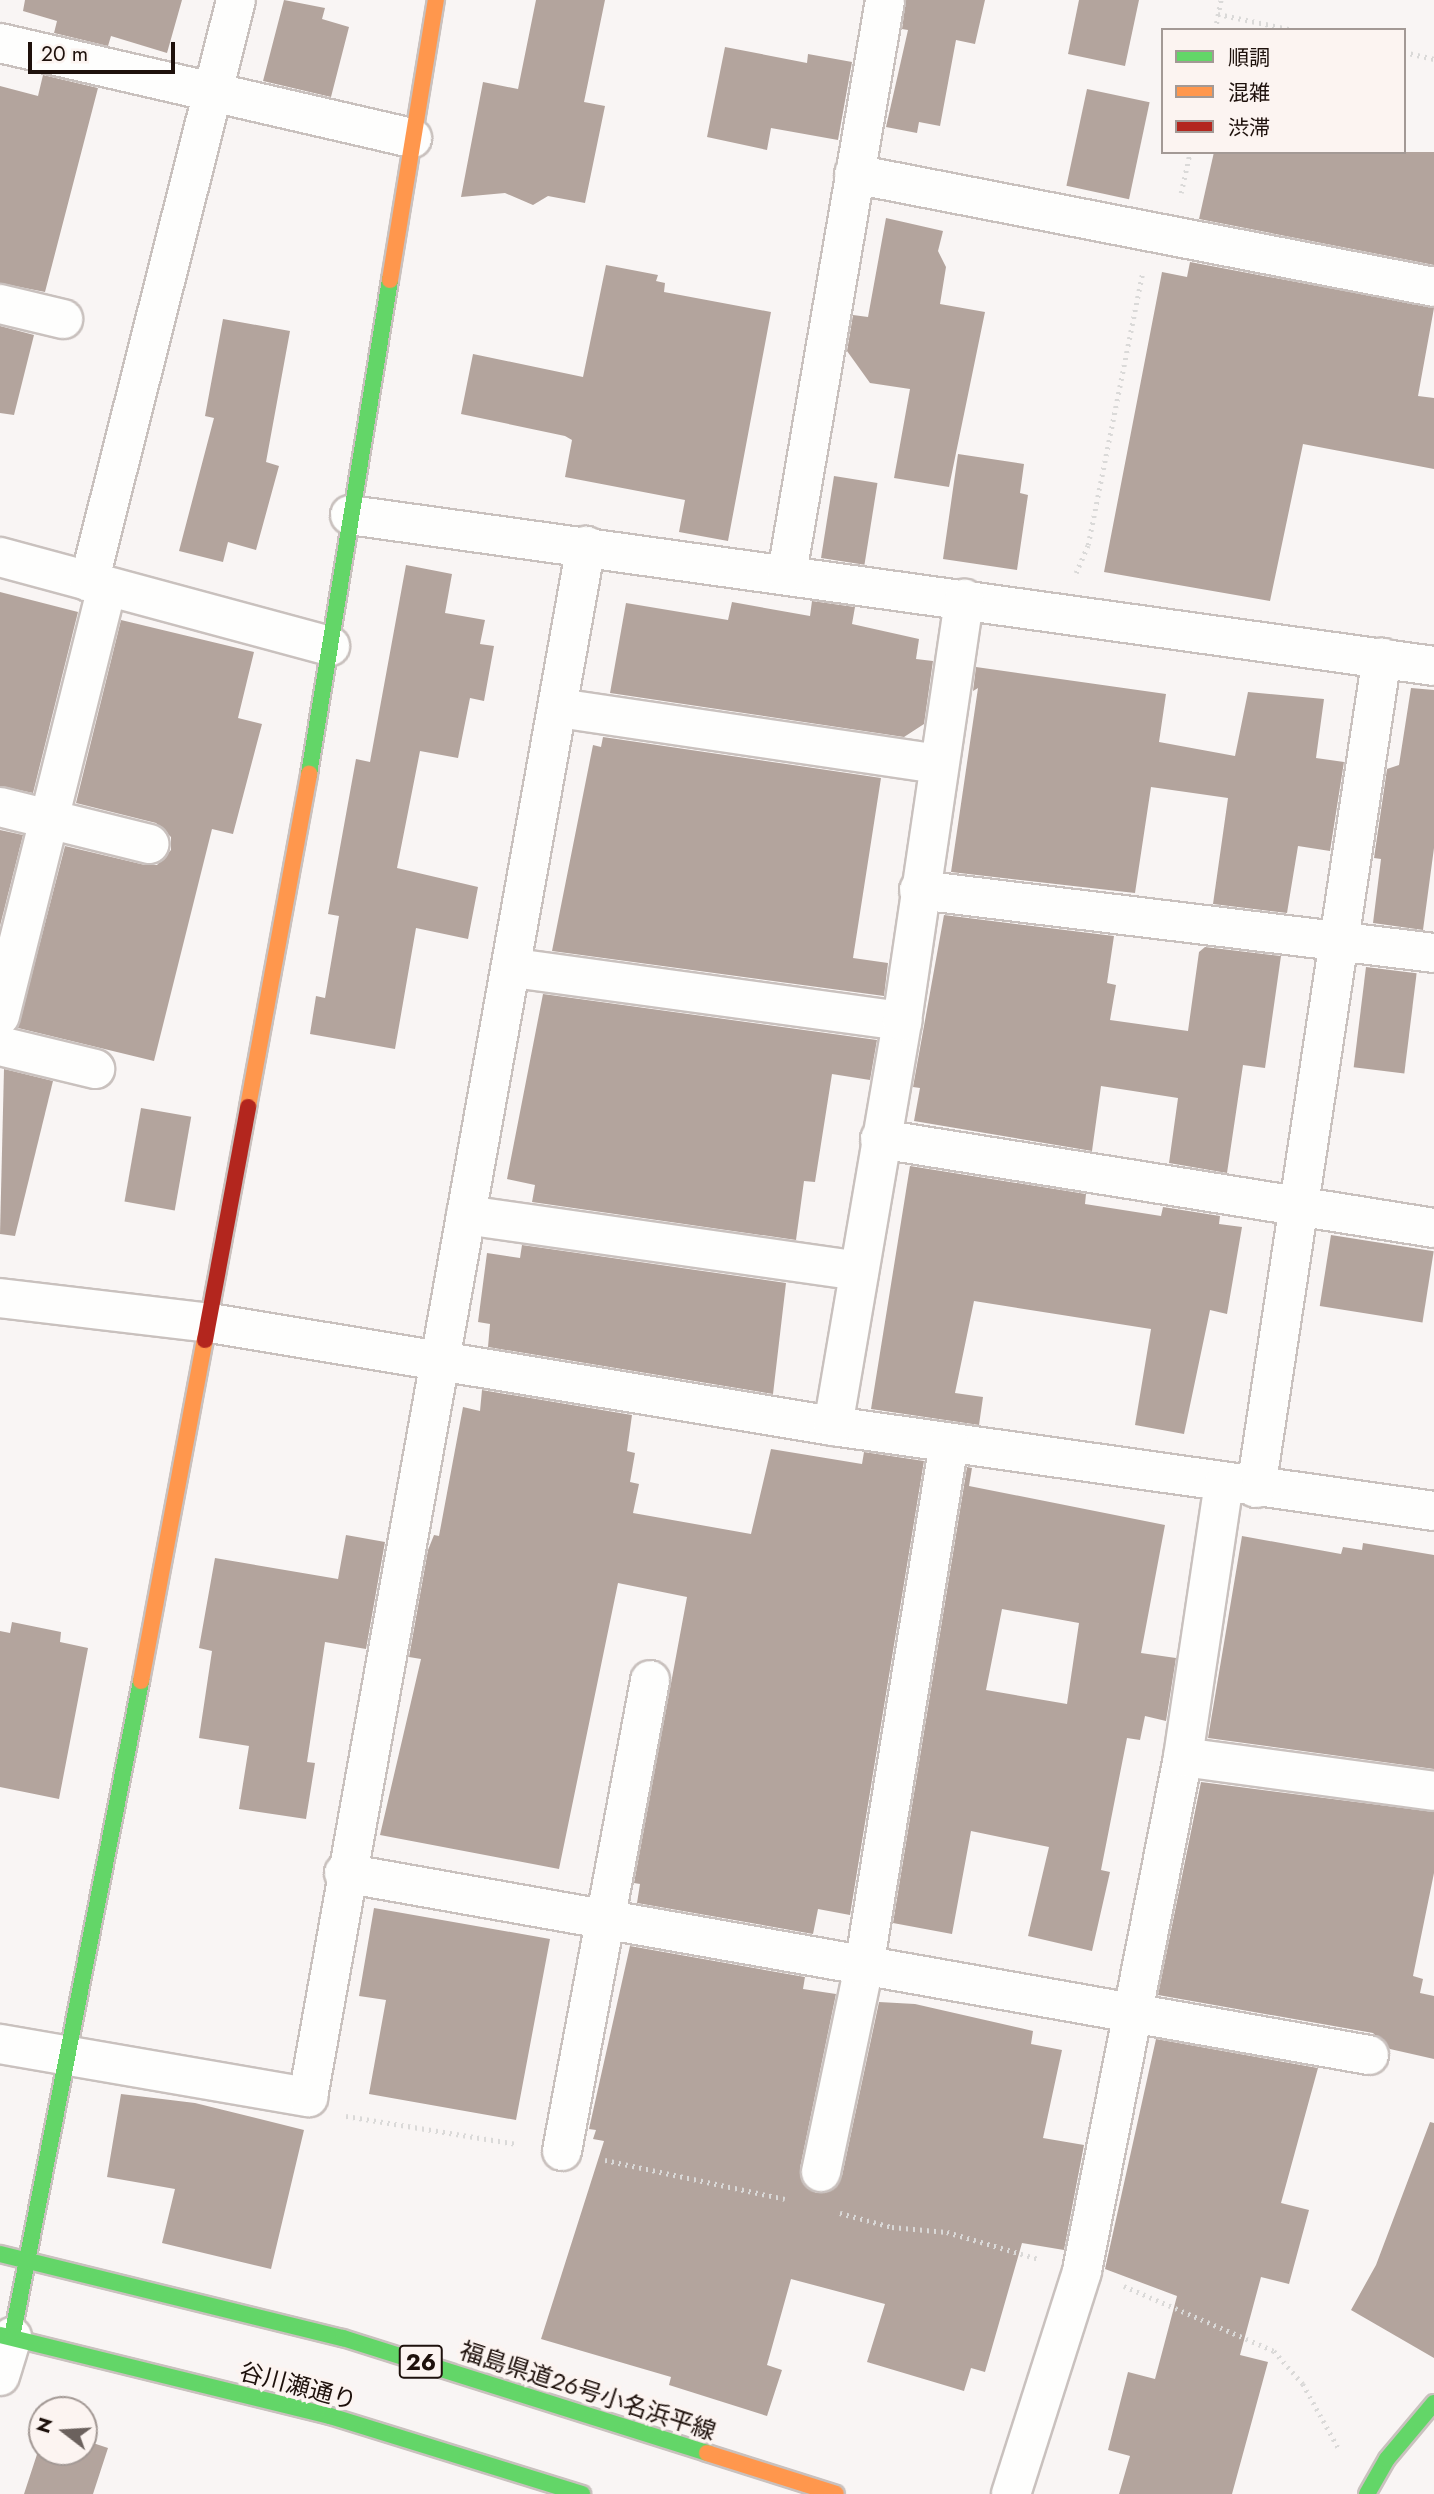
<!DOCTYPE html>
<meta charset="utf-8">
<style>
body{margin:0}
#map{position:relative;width:1434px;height:2494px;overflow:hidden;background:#f9f5f4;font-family:Jost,"Noto Sans JP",sans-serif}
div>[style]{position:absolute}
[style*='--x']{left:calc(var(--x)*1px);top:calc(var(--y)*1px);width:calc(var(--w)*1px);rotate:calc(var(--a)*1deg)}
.building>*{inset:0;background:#b3a49d;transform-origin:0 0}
.path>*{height:4.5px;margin-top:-2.25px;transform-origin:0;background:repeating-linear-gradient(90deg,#dad9d8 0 2px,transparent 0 7px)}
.roads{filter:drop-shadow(2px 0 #c9c1be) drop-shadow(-2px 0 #c9c1be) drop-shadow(0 2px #c9c1be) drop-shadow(0 -2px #c9c1be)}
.street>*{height:38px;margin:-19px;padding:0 19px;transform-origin:19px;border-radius:19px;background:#fefefd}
.fast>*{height:16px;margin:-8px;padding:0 8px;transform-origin:8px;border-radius:8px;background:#63d668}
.slow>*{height:16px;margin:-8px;padding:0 8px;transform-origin:8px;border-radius:8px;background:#ff974d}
.jam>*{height:16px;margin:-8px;padding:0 8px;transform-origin:8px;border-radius:8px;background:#b3261e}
span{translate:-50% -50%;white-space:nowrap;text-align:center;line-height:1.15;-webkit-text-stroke:7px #fcf4f1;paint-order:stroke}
.shield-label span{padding:2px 5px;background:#fcf4f1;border:2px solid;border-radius:5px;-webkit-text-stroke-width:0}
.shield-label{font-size:23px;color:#1e110c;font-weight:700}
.street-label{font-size:24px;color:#1e110c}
.legend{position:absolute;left:1161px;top:28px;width:245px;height:126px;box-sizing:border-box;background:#fcf4f1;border:2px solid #a39995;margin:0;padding:9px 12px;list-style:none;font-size:21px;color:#1e110c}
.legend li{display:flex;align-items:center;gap:14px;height:35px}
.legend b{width:35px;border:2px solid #a39995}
.north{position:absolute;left:28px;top:2396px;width:70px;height:70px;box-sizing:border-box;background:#fcf4f1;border:2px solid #a39995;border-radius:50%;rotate:287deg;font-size:19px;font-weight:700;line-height:28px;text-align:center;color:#1e110c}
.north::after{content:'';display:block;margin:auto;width:24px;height:32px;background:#6b615d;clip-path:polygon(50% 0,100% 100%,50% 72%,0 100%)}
.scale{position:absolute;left:28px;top:42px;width:147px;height:32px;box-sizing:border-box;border:4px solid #1e110c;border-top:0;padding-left:9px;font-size:21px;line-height:24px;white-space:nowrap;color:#1e110c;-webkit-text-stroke:5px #fcf4f1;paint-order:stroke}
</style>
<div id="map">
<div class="building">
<i style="clip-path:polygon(25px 0,182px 0,167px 53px,111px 36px,108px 46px,54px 33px,57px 21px,23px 11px)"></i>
<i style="clip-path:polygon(284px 0,325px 8px,322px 19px,349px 27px,331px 97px,263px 81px)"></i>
<i style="clip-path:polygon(536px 0,605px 0,584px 102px,605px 106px,585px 203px,548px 196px,533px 205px,505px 193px,461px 197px,483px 82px,518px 89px)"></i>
<i style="clip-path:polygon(906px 0,985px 0,975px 44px,956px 40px,940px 126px,919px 122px,917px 133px,886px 127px,908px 30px,902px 29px)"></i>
<i style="clip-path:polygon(1079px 0,1139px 0,1125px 66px,1068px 54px)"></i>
<i style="clip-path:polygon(725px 47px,807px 63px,808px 54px,852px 62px,838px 140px,771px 128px,767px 150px,707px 137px)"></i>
<i style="clip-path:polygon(43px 75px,98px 88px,45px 292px,0 283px,0 86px,38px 96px)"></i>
<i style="left:1087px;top:89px;width:64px;height:99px;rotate:12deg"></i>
<i style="clip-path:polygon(1214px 152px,1434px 152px,1434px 265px,1199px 219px)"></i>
<i style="clip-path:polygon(886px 218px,943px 231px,938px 251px,946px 267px,940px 304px,985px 312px,949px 487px,894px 478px,910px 389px,870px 383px,847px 351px,853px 315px,868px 317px)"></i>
<i style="clip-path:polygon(1190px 262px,1434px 308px,1418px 396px,1434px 398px,1434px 469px,1303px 444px,1270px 601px,1104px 572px,1162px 272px,1187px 277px)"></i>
<i style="clip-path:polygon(606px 265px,658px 275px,656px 281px,665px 283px,664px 292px,771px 312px,728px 541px,679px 532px,685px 500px,565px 477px,572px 440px,565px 436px,461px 414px,473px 354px,583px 377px)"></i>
<i style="clip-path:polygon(223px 319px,290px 331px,266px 462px,279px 466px,256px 550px,228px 542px,223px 562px,179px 551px,214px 418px,205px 416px)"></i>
<i style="clip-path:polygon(0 326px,34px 335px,14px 415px,0 413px)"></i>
<i style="clip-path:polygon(958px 454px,1024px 464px,1020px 493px,1028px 495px,1017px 570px,943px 559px)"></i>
<i style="left:834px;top:476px;width:44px;height:83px;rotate:9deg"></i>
<i style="clip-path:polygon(406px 565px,452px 574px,445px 613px,485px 620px,480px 644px,494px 646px,484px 701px,470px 698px,458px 758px,420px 751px,397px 868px,478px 887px,468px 939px,416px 928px,395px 1049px,310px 1034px,316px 996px,325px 998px,339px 916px,328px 914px,356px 759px,370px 762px)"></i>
<i style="clip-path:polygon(0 592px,78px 612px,33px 793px,0 786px)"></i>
<i style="clip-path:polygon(812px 601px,855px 607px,852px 624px,919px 639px,916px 659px,933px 661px,924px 724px,904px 737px,610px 693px,626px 603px,728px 620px,732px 602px,810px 616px)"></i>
<i style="clip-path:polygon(121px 620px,254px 652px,238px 718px,262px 724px,233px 834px,212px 829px,154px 1061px,18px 1028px,65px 846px,145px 865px,157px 865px,171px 850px,171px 837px,156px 823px,76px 803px)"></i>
<i style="clip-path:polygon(976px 667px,1166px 694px,1159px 742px,1235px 756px,1248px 692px,1324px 699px,1316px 758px,1344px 762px,1330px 851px,1298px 846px,1287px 913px,1213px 904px,1228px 798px,1151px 787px,1135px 893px,951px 872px,978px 688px,973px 691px)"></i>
<i style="clip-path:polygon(1411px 688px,1434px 690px,1434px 848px,1423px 930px,1373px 923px,1381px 859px,1374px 858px,1387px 769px,1399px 765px)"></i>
<i style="clip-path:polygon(603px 737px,881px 778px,853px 958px,888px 963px,884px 996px,552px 951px,593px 745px,601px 747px)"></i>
<i style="clip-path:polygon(0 830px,23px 835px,0 926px)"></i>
<i style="clip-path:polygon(944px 915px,1114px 936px,1107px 983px,1116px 985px,1110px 1020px,1188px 1031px,1199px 952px,1205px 947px,1281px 956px,1265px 1068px,1243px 1065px,1227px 1173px,1169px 1163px,1178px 1098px,1101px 1086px,1092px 1151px,914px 1121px,920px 1088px,913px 1087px)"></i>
<i style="left:1366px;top:967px;width:51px;height:101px;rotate:7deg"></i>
<i style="clip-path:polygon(543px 994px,877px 1040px,870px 1080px,832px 1074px,815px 1182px,804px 1181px,796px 1240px,532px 1202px,535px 1185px,507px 1179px)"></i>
<i style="clip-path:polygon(4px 1069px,53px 1081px,15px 1236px,0 1234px)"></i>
<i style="left:141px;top:1108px;width:51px;height:95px;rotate:10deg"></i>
<i style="clip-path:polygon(910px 1166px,1086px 1194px,1085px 1204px,1161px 1216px,1163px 1207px,1220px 1216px,1219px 1224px,1242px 1227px,1227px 1314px,1210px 1310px,1184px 1434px,1135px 1425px,1151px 1329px,974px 1301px,955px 1393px,983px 1397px,979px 1425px,871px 1409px)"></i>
<i style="left:1331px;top:1235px;width:104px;height:72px;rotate:9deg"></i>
<i style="clip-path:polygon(522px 1245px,786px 1283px,773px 1394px,488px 1347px,490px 1324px,478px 1322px,487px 1253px,520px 1258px)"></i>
<i style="clip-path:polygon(482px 1390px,632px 1415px,627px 1451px,635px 1453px,630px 1482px,639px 1484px,633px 1513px,751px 1534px,771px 1449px,862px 1464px,864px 1452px,924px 1461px,850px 1915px,818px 1909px,813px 1934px,637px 1903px,640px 1884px,634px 1883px,687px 1597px,618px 1583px,559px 1869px,380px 1835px,421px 1659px,409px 1657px,428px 1550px,434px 1535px,439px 1536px,463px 1407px,480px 1411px)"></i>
<i style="clip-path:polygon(evenodd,967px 1467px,972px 1468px,969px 1486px,1165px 1525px,1141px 1653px,1176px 1658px,1166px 1721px,1145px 1716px,1140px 1740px,1127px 1738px,1101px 1870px,1110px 1872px,1092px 1951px,1028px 1936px,1049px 1847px,971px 1831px,952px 1934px,893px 1923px,967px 1467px,1002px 1609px,1079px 1623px,1067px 1704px,986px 1690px,1002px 1609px)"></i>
<i style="clip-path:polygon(346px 1535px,385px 1542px,366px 1649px,325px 1642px,307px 1762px,315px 1763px,306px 1819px,239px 1809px,249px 1746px,199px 1738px,212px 1651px,199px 1648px,215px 1558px,338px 1579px)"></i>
<i style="clip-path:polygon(1242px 1536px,1341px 1554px,1343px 1547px,1362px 1550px,1363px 1543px,1434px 1555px,1434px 1769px,1208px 1738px)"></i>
<i style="clip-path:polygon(12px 1622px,61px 1632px,60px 1642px,88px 1648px,59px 1799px,0 1787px,0 1631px,10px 1633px)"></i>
<i style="clip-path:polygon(1201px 1782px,1434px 1812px,1434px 1873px,1413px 1976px,1423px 1979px,1420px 1993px,1434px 1996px,1434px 2059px,1390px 2049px,1373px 2033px,1158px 1995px)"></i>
<i style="clip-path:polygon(374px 1908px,550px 1939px,516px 2120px,369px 2094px,386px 2000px,359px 1996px)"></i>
<i style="clip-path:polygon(630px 1946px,805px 1977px,803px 1989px,836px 1994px,800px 2168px,801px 2179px,816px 2193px,828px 2192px,842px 2176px,879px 2002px,915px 2004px,1033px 2031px,1031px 2044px,1062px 2050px,1043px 2138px,1084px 2145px,1064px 2250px,1022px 2243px,985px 2372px,971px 2368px,964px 2391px,867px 2362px,885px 2304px,791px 2279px,767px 2365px,782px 2370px,767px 2416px,669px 2385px,671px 2377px,541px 2339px,604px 2141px,593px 2139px,596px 2130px,589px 2129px)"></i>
<i style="clip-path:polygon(1156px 2039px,1318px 2068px,1281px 2203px,1309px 2210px,1289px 2284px,1261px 2277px,1240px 2355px,1268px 2362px,1232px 2494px,1119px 2494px,1130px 2456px,1108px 2450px,1128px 2372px,1155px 2379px,1177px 2296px,1105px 2269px)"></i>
<i style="clip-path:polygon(121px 2094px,195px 2103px,304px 2130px,271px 2269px,162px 2243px,175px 2189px,107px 2177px)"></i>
<i style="clip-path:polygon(1430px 2122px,1434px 2123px,1434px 2358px,1351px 2310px,1376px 2265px)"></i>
<i style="clip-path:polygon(42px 2439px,42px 2452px,84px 2452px,84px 2440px,108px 2448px,93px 2494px,24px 2494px)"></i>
</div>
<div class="path">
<i style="--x:1218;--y:14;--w:78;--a:11.9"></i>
<i style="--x:1215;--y:30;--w:31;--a:-79"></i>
<i style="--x:1404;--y:52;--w:31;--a:13"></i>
<i style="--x:1181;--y:193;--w:42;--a:-77.6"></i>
<i style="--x:1076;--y:573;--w:30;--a:-67"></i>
<i style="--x:1088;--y:545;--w:276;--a:-78.7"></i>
<i style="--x:346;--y:2116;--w:173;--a:9.3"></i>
<i style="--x:605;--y:2160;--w:184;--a:12.2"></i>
<i style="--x:840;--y:2213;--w:54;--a:15.1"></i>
<i style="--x:892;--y:2227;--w:55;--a:5.2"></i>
<i style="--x:947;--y:2232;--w:96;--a:16.4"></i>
<i style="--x:1124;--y:2286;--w:163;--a:23.4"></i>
<i style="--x:1274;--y:2351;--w:44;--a:48.7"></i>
<i style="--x:1303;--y:2384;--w:74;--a:61"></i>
</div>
<div class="roads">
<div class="street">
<i style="--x:0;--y:43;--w:423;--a:13"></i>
<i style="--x:854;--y:174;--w:591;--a:11.02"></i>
<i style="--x:0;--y:304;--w:65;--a:13.4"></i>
<i style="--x:350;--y:515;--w:1094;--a:7.93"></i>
<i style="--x:0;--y:557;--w:342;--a:15.1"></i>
<i style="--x:787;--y:573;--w:581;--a:-80.29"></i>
<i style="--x:89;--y:582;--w:600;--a:-75.82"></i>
<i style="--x:559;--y:708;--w:384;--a:8.4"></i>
<i style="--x:0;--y:807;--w:154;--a:13.9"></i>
<i style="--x:919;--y:890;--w:519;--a:6.97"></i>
<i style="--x:514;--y:968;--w:392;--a:7.8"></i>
<i style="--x:0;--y:1016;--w:442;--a:-76"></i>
<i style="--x:0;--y:1046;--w:98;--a:13.6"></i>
<i style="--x:880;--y:1139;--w:561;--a:9.13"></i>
<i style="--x:466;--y:1215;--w:397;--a:8.1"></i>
<i style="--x:0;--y:1298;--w:211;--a:6.8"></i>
<i style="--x:210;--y:1323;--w:631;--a:9.39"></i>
<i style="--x:833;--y:1426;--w:607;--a:8.05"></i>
<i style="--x:833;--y:1426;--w:411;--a:-80.3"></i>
<i style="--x:902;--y:1021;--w:427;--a:-81.6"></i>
<i style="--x:1256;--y:1488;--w:840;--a:-81.38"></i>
<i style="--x:1183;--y:1757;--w:253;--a:7.7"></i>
<i style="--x:344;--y:1873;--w:1041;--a:10.07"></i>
<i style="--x:0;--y:2044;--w:313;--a:9.8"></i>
<i style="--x:308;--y:2097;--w:1576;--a:-79.84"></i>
<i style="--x:562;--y:2151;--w:479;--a:-79.4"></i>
<i style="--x:821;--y:2172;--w:209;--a:-78.2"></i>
<i style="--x:864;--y:1967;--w:531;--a:-80.79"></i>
<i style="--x:0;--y:2376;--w:41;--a:-72.9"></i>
<i style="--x:1011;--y:2494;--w:234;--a:-72.3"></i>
<i style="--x:1082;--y:2271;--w:524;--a:-78.88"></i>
<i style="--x:1183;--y:1757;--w:276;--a:-81.5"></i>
</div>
<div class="fast">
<i style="--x:309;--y:774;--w:501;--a:-80.69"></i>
<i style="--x:0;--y:2254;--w:353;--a:13.8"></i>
<i style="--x:343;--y:2338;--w:382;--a:17.5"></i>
<i style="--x:0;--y:2335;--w:340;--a:13.8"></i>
<i style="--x:330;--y:2416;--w:264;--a:17.2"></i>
<i style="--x:12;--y:2337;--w:669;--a:-78.87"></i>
<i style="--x:1367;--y:2494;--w:40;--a:-60.3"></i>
<i style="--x:1387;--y:2459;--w:73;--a:-50"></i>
</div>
<div class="slow">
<i style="--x:390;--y:280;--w:284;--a:-80.7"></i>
<i style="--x:248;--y:1107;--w:339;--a:-79.6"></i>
<i style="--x:141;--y:1681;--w:347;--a:-79.4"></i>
<i style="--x:707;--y:2453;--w:135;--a:17.6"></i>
</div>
<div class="jam">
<i style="--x:205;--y:1340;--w:237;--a:-79.5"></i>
</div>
</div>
<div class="shield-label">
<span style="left:421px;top:2362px">26</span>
</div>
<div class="street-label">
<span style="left:298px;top:2386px;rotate:15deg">谷川瀬通り</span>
<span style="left:588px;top:2391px;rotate:18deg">福島県道26号小名浜平線</span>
</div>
<ul class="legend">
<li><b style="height:9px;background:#63d668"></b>順調</li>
<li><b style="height:9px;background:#ff974d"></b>混雑</li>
<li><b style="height:9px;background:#b3261e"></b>渋滞</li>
</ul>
<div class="north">N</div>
<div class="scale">20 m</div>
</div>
